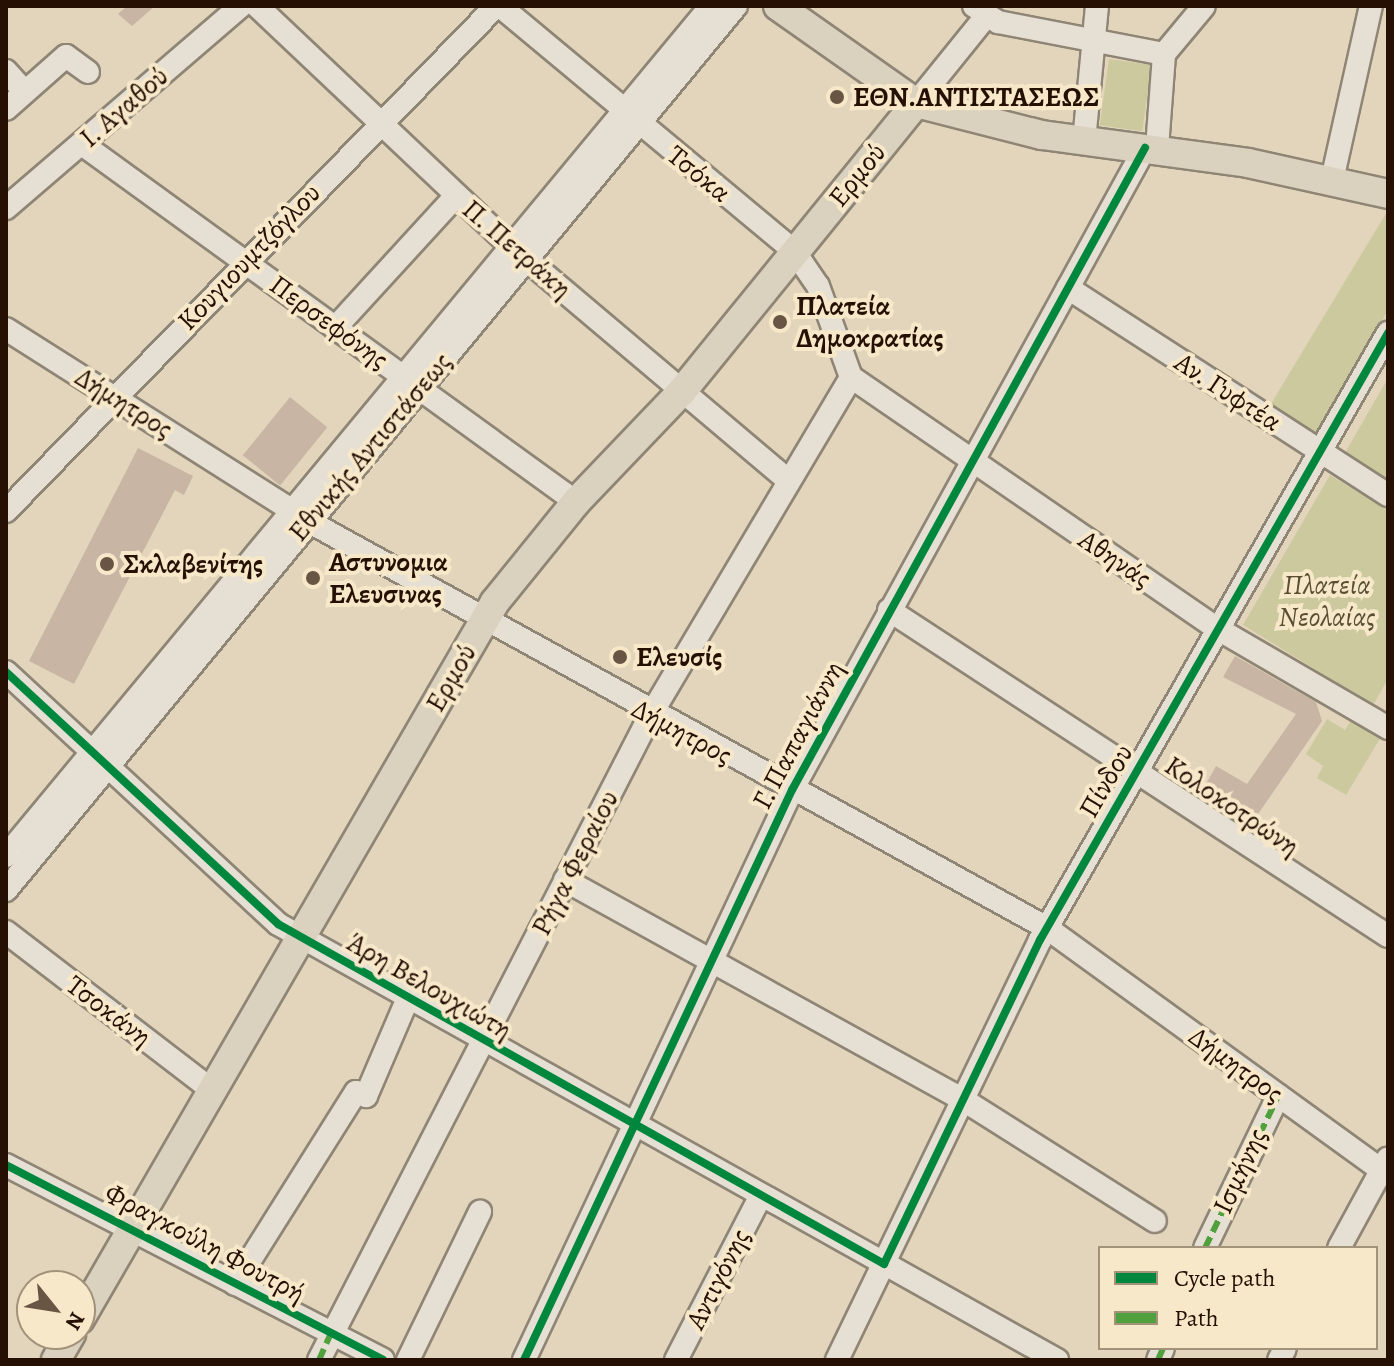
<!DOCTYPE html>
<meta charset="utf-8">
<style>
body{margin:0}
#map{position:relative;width:1394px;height:1366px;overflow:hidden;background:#e2d5bb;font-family:Alegreya,serif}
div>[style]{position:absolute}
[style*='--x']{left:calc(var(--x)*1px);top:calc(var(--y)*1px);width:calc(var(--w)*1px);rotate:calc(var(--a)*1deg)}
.green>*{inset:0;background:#cdc99f;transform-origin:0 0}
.building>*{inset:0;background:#c8b5a4;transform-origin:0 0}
.roads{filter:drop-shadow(2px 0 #8f8575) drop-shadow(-2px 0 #8f8575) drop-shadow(0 2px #8f8575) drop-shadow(0 -2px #8f8575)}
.minor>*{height:22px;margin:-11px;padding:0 11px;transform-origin:11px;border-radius:11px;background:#e6e0d4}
.major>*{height:28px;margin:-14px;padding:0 14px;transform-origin:14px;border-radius:14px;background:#dad1be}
.quiet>*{height:6px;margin-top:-3px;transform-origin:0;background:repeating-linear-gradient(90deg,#50a03d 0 12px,transparent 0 18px)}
.cycleway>*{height:8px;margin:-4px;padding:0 4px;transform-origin:4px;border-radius:4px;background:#00873e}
.dots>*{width:22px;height:22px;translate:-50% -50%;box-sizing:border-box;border:4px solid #f6e8c9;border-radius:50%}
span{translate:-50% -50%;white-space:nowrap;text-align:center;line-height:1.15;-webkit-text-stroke:8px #f6e8c9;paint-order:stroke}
.poi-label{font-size:28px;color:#261004;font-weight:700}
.left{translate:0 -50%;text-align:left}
.street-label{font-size:28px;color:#261004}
.park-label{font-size:28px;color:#5a4e32;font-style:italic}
.frame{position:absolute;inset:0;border:8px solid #261004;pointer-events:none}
.legend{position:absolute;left:1098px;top:1246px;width:280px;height:104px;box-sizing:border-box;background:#f6e8c9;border:2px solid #a3927a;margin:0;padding:10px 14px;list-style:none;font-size:24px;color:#261004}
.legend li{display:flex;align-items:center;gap:16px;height:40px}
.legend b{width:40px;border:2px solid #a3927a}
.north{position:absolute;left:16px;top:1270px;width:80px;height:80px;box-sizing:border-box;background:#f6e8c9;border:2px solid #a3927a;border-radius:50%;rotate:120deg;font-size:22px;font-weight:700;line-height:32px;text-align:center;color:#261004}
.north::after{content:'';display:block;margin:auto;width:28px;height:36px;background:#685544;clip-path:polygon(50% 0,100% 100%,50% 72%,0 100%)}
</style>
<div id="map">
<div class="green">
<i style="left:1109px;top:59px;width:43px;height:67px;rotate:8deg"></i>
<i style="clip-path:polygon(1388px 210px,1388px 310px,1312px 443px,1266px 412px)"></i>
<i style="clip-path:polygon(1388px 378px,1388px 486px,1342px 458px)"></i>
<i style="clip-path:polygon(1330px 475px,1388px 511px,1388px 679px,1373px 705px,1243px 625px)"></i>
<i style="clip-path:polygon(1327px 719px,1345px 730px,1352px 719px,1381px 737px,1346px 795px,1317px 778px,1323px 766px,1306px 754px)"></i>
</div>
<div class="building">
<i style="clip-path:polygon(127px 6px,155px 6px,132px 26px,118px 14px)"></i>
<i style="left:290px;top:397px;width:48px;height:75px;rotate:39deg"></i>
<i style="clip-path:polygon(138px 448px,193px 476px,184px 495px,175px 490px,74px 684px,29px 661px)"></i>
<i style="clip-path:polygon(1235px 656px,1316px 702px,1322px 721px,1256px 817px,1205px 786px,1216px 766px,1247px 784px,1296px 714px,1223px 677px)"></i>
</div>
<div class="roads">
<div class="minor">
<i style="--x:257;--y:6;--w:351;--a:43.4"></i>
<i style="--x:512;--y:247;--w:360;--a:40.2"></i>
<i style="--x:500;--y:6;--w:383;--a:39.8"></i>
<i style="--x:794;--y:251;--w:42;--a:55.6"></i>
<i style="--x:818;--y:286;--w:97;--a:70.1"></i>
<i style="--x:974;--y:6;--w:29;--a:34"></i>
<i style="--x:998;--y:22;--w:169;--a:10.9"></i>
<i style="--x:1164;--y:54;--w:62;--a:-50.2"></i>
<i style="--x:6;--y:71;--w:28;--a:48"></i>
<i style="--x:916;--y:103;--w:113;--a:-51.1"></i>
<i style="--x:6;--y:109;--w:80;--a:-41.5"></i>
<i style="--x:66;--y:56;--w:27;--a:36"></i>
<i style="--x:1084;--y:141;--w:136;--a:-84.5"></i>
<i style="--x:82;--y:144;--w:610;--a:35.93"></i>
<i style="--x:1157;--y:148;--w:94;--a:-85.7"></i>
<i style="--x:1332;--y:180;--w:178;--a:-77.4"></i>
<i style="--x:6;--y:208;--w:310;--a:-40.7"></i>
<i style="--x:1068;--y:288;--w:381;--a:32.9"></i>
<i style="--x:335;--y:328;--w:180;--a:-47.5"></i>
<i style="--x:6;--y:329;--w:358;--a:32.4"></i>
<i style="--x:308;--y:521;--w:844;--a:28.84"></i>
<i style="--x:1047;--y:928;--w:421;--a:35.9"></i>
<i style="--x:851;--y:377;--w:445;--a:34.5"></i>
<i style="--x:1218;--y:629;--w:197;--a:30.2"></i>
<i style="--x:6;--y:511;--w:704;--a:-45.86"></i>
<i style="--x:889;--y:610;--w:596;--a:33.16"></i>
<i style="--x:6;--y:672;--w:371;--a:42.8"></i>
<i style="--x:278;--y:924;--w:893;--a:29.24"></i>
<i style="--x:6;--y:856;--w:1104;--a:-50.33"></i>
<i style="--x:565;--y:880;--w:453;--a:28.9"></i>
<i style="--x:962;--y:1099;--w:228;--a:32.3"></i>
<i style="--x:6;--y:890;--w:1146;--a:-50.45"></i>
<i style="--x:6;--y:932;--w:260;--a:37.5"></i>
<i style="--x:6;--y:1165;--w:424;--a:27.3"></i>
<i style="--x:1205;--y:1248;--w:169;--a:-64.3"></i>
<i style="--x:1339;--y:1248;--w:102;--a:-61.4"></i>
<i style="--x:235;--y:1284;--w:227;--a:-57.8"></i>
<i style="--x:356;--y:1092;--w:11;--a:22"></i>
<i style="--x:366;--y:1096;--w:107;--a:-66.8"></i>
<i style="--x:319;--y:1360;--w:724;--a:-62.8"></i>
<i style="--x:650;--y:716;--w:394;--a:-59.3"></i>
<i style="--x:408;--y:1360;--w:165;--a:-64.1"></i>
<i style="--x:524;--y:1360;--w:630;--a:-64.82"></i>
<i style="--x:792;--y:790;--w:733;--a:-61.2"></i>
<i style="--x:676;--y:1360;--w:183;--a:-62.7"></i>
<i style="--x:837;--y:1360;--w:466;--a:-64.2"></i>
<i style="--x:1040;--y:940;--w:700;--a:-60.17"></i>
<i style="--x:1158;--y:1360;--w:13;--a:-67"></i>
<i style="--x:1279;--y:1360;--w:13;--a:-63"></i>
</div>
<div class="major">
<i style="--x:778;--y:6;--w:169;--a:35.1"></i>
<i style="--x:916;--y:103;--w:130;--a:14.3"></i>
<i style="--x:1042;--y:135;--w:208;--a:7.7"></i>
<i style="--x:1248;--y:163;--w:143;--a:12.5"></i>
<i style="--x:80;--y:1319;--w:828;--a:-59.94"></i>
<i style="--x:495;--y:602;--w:129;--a:-51"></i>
<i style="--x:576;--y:502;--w:155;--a:-46.3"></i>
<i style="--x:683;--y:390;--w:370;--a:-50.9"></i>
<i style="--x:56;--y:1360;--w:30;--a:-60"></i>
</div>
</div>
<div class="quiet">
<i style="--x:1205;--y:1248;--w:169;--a:-64.3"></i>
<i style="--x:319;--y:1360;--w:30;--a:-66"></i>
<i style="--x:1158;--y:1360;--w:13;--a:-67"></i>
</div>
<div class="cycleway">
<i style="--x:6;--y:672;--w:371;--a:42.8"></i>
<i style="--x:278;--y:924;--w:695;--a:29.29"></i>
<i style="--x:884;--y:1264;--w:360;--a:-64.3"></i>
<i style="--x:1040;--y:940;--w:700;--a:-60.17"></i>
<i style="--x:6;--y:1165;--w:424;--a:27.3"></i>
<i style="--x:524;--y:1360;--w:630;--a:-64.82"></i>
<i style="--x:792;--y:790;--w:733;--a:-61.2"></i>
</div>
<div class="dots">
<i style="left:837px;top:97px;background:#685544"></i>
<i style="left:780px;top:322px;background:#685544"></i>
<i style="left:107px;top:564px;background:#685544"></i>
<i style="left:313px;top:578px;background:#685544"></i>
<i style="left:620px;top:657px;background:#685544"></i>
</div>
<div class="poi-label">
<span class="left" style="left:853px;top:97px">ΕΘΝ.ΑΝΤΙΣΤΑΣΕΩΣ</span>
<span class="left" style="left:796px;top:322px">Πλατεία<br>Δημοκρατίας</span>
<span class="left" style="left:329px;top:578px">Αστυνομια<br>Ελευσινας</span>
<span class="left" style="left:123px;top:564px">Σκλαβενίτης</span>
<span class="left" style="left:636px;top:657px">Ελευσίς</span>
</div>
<div class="street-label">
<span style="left:124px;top:107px;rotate:-41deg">Ι. Αγαθού</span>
<span style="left:699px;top:174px;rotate:39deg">Τσόκα</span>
<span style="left:857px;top:175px;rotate:-51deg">Ερμού</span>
<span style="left:517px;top:249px;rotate:41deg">Π. Πετράκη</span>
<span style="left:249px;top:257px;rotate:-46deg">Κουγιουμτζόγλου</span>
<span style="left:329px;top:322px;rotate:36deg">Περσεφόνης</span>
<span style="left:1228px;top:392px;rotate:33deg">Αν. Γυφτέα</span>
<span style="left:124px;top:403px;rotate:32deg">Δήμητρος</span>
<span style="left:370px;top:447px;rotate:-50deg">Εθνικής Αντιστάσεως</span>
<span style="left:1115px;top:559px;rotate:34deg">Αθηνάς</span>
<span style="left:451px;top:678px;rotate:-60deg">Ερμού</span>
<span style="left:682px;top:732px;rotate:28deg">Δήμητρος</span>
<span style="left:798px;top:735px;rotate:-62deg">Γ. Παπαγιάννη</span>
<span style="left:1106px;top:781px;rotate:-60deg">Πίνδου</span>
<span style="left:1232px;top:806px;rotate:34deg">Κολοκοτρώνη</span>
<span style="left:575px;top:863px;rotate:-63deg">Ρήγα Φεραίου</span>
<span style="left:429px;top:986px;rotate:30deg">Άρη Βελουχιώτη</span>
<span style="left:109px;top:1011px;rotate:37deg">Τσοκάνη</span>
<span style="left:1236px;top:1065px;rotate:36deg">Δήμητρος</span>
<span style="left:1240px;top:1171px;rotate:-65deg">Ισμήνης</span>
<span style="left:205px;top:1243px;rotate:28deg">Φραγκούλη Φουτρή</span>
<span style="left:718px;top:1279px;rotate:-63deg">Αντιγόνης</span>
</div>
<div class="park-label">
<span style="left:1327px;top:601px">Πλατεία<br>Νεολαίας</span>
</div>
<div class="frame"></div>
<ul class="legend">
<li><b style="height:10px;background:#00873e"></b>Cycle path</li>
<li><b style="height:10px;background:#50a03d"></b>Path</li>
</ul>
<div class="north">N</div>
</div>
